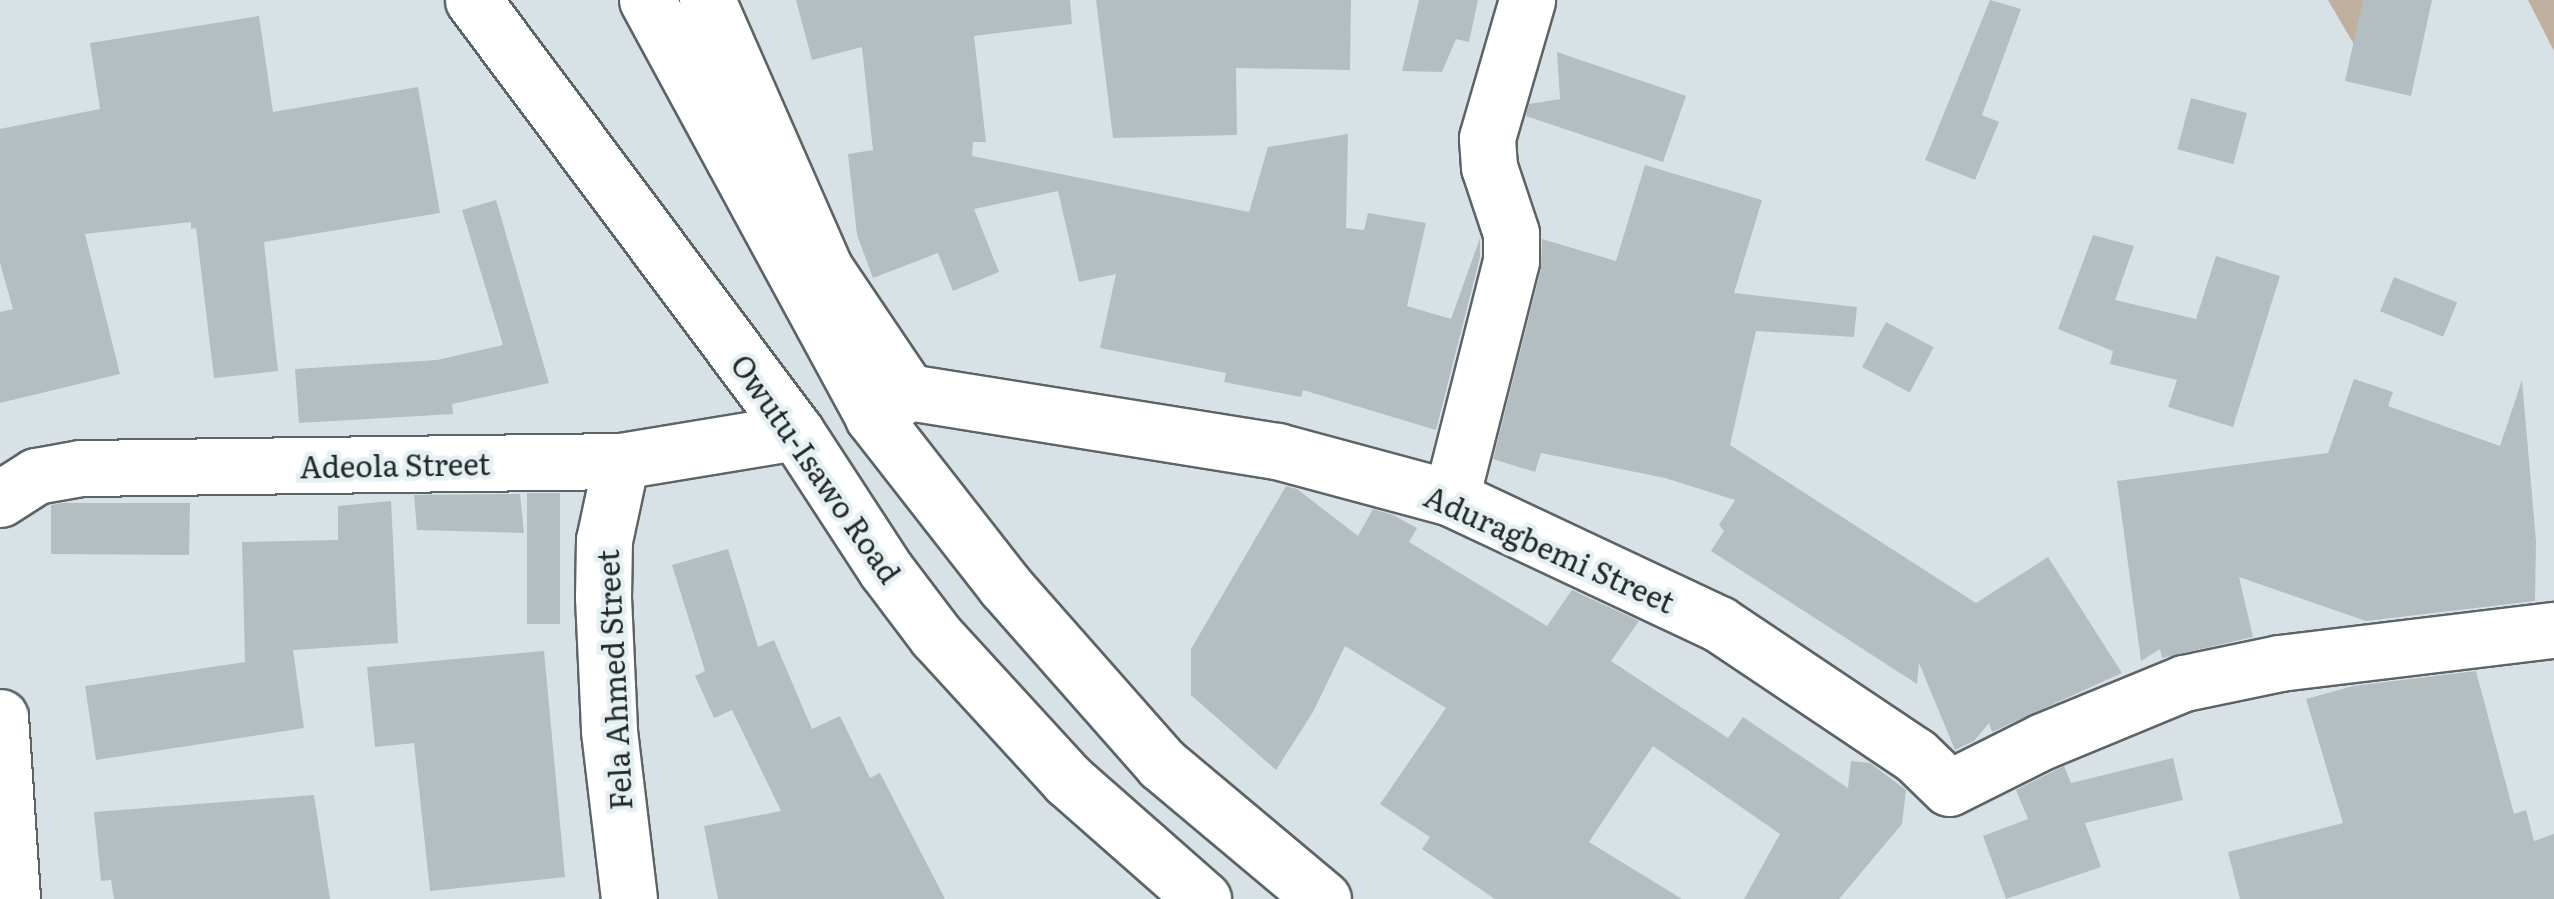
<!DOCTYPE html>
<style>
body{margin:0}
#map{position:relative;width:2554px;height:899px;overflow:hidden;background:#d8e2e6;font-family:Literata,serif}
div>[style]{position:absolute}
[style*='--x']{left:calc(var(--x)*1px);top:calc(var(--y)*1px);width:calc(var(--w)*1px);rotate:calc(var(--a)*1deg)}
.green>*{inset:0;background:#c0ae9f}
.building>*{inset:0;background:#b4bec1;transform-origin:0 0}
.roads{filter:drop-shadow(2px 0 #5b6467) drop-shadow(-2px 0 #5b6467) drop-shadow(0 2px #5b6467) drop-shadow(0 -2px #5b6467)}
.minor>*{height:55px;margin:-27.5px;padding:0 27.5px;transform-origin:27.5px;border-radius:27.5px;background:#fff}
span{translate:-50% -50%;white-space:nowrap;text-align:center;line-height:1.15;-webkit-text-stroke:9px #e5f0f3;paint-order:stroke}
.street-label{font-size:30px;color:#232728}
</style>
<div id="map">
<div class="green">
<i style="clip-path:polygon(2328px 0,2390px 0,2359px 53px)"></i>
<i style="clip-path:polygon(2528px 0,2554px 0,2554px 51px)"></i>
</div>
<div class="building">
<i style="clip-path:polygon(796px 0,1070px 0,1072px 24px,974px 36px,986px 142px,973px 142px,972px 156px,1249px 212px,1268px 147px,1348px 134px,1346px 228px,1364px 230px,1368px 213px,1426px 223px,1407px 306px,1451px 319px,1480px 238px,1480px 257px,1436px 430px,1303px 390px,1301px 397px,1224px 382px,1226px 373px,1100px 348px,1116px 274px,1079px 282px,1058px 191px,974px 209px,999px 272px,953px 291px,938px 253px,873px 278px,857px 235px,848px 154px,873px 150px,862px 47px,812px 60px)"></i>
<i style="clip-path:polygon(1096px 0,1351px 0,1350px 70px,1236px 68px,1237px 135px,1113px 138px)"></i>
<i style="clip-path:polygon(1419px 0,1478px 0,1469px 42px,1456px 39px,1442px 72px,1402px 71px)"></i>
<i style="clip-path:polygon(1990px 0,2021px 9px,1982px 115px,1999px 122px,1975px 180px,1925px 160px)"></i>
<i style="clip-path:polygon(2363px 0,2432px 0,2411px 96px,2345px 81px)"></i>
<i style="clip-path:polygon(259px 16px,273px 112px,418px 87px,440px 213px,264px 242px,278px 371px,214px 378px,196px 228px,191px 229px,191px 222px,85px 234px,120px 374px,0 403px,0 312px,13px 309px,0 263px,0 129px,100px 109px,90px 43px)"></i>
<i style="clip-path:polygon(1557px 52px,1686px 96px,1663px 162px,1526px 116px,1529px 104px,1560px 99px)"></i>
<i style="left:2191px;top:98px;width:58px;height:53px;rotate:15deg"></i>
<i style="clip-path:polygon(1645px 165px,1762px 200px,1734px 293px,1857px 307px,1854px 337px,1756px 331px,1730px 445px,1976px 603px,2048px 557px,2122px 673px,1992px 732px,1989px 723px,1974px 741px,1955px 750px,1919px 663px,1917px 684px,1711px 551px,1724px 531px,1719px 525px,1735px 500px,1665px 478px,1541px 453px,1535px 472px,1493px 459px,1541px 269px,1542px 239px,1616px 261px)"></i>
<i style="clip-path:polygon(496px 200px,549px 383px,452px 404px,453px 414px,299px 423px,295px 369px,437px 360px,503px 345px,462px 210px)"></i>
<i style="clip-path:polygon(2093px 235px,2134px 246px,2115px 300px,2196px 319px,2216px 256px,2280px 276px,2233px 427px,2168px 407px,2177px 380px,2110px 364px,2113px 351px,2058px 329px)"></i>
<i style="left:2394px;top:277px;width:68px;height:37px;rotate:22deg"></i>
<i style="left:1886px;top:322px;width:54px;height:51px;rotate:28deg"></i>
<i style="clip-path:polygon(2354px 379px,2393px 392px,2388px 406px,2500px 446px,2522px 380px,2536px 541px,2535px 601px,2366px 621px,2239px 577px,2253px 637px,2162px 658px,2160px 649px,2141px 661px,2117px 481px,2328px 453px)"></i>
<i style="clip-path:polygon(1286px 486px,1297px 489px,1358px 536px,1373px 509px,1393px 515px,1417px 528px,1409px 542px,1547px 626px,1572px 590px,1639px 621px,1611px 661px,1728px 738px,1743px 717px,1848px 788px,1851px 761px,1870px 763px,1906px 790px,1902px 824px,1839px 899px,1744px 899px,1780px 834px,1653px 746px,1589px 842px,1682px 899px,1495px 899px,1422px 849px,1430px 837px,1380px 804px,1446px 708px,1345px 646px,1313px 712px,1276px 770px,1191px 695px,1191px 649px)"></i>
<i style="left:527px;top:493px;width:33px;height:131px"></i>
<i style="clip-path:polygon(520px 494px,524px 533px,417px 530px,414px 495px)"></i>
<i style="clip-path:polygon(391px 501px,398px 643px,293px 650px,304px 728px,96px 760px,85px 686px,245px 662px,242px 542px,338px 540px,338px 506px)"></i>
<i style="clip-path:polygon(63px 503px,190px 503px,189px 555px,51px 554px,51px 505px)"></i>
<i style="clip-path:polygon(728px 549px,758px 647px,774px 640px,812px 729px,840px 716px,870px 778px,880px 773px,945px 899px,718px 899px,704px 826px,781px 811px,732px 710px,714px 718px,695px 676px,705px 671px,672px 565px)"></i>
<i style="clip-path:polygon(544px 651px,565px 877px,430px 891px,414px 743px,375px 747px,367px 667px)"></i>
<i style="clip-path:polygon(2476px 671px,2514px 814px,2526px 810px,2534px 841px,2554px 834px,2554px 899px,2240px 899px,2228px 852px,2343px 823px,2306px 699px,2353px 686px)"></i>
<i style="clip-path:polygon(2173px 758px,2183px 800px,2085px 823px,2101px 867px,2006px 899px,1983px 836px,2028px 819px,2016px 790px,2064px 766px,2071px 783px)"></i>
<i style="clip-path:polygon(314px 795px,330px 899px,114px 899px,111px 880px,101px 881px,94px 812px)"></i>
</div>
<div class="roads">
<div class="minor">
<i style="--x:473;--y:0;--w:539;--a:53.22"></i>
<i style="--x:796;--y:432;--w:165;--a:56.9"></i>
<i style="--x:886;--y:570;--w:83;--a:52.9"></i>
<i style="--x:936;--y:636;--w:195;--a:47.5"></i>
<i style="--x:1068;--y:780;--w:180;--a:41.4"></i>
<i style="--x:647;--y:0;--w:474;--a:61.5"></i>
<i style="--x:873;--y:417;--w:214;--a:52"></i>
<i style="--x:1005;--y:586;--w:237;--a:48.6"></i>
<i style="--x:1162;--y:764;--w:210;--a:40"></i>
<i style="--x:707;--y:0;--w:294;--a:66.3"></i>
<i style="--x:825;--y:269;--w:148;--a:56"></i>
<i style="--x:873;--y:417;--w:43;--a:-35.5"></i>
<i style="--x:908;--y:392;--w:374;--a:9.1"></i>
<i style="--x:1277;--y:451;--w:180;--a:15.1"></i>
<i style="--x:1451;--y:498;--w:296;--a:25.2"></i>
<i style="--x:1719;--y:624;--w:236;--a:33.8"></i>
<i style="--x:1915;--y:755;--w:47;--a:44.1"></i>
<i style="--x:1949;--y:788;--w:105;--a:-26.6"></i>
<i style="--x:2043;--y:741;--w:152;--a:-22.4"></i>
<i style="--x:2184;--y:683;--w:98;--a:-11.8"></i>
<i style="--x:2280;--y:663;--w:276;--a:-6.9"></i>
<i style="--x:621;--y:461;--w:81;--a:102.1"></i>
<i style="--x:604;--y:540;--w:57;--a:91"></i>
<i style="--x:603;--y:597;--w:134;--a:87.4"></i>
<i style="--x:609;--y:731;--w:169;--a:83.2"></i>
<i style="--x:1451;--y:498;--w:244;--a:-75.8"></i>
<i style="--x:1511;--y:261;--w:28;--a:-90"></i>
<i style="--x:1511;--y:233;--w:70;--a:-108.4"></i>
<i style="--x:1489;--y:167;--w:29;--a:-94"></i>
<i style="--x:1487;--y:138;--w:144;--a:-73.8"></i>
<i style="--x:0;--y:499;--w:43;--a:-32.6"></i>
<i style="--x:36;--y:476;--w:46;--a:-10.1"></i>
<i style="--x:81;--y:468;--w:540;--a:-0.74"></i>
<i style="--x:621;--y:461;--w:177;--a:-9.4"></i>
<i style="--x:0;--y:717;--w:182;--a:86.2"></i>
</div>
</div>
<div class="street-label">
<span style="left:395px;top:464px;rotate:-1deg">Adeola Street</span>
<span style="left:817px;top:468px;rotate:55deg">Owutu-Isawo Road</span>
<span style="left:1550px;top:548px;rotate:24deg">Aduragbemi Street</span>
<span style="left:613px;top:680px;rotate:-93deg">Fela Ahmed Street</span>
</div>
</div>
